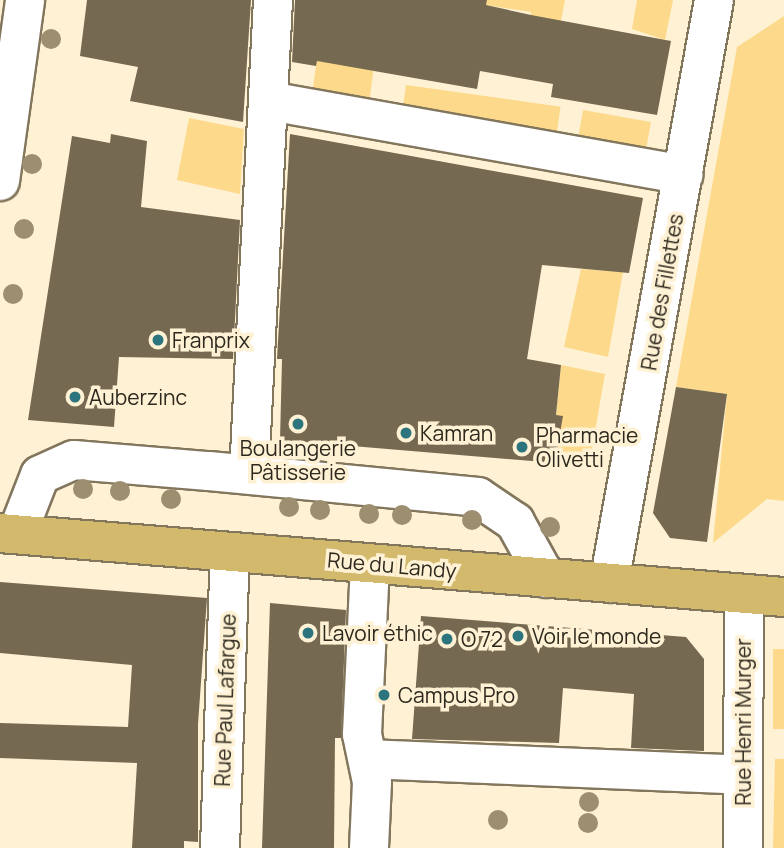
<!DOCTYPE html>
<meta charset="utf-8">
<style>
body{margin:0}
#map{position:relative;width:784px;height:848px;overflow:hidden;background:#fef1d4;font-family:Manrope,sans-serif}
div>[style]{position:absolute}
[style*='--x']{left:calc(var(--x)*1px);top:calc(var(--y)*1px);width:calc(var(--w)*1px);rotate:calc(var(--a)*1deg)}
.green>*{inset:0;background:#fdda8b;transform-origin:0 0}
.building>*{inset:0;background:#756951}
.roads{filter:drop-shadow(2px 0 #82765d) drop-shadow(-2px 0 #82765d) drop-shadow(0 2px #82765d) drop-shadow(0 -2px #82765d)}
.minor>*{height:38px;margin:-19px;padding:0 19px;transform-origin:19px;border-radius:19px;background:#fff}
.major>*{height:38px;margin:-19px;padding:0 19px;transform-origin:19px;border-radius:19px;background:#d3b96b}
.trees>*{width:20px;height:20px;margin:-10px;border-radius:50%;background:#9c8e6e}
.dots>*{width:19px;height:19px;translate:-50% -50%;box-sizing:border-box;border:4px solid #fef1d4;border-radius:50%}
span{translate:-50% -50%;white-space:nowrap;text-align:center;line-height:1.15;-webkit-text-stroke:7px #fef1d4;paint-order:stroke}
.street-label{font-size:21px;color:#2d281d}
.poi-label{font-size:21px;color:#2d281d}
.left{translate:0 -50%;text-align:left}
</style>
<div id="map">
<div class="green">
<i style="clip-path:polygon(487px 0,565px 0,559px 31px,529px 27px,531px 12px,486px 5px)"></i>
<i style="clip-path:polygon(637px 0,673px 0,665px 40px,632px 29px)"></i>
<i style="clip-path:polygon(784px 16px,784px 501px,767px 499px,713px 543px,727px 394px,676px 387px,737px 47px)"></i>
<i style="clip-path:polygon(377px 42px,368px 112px,311px 102px,318px 51px)"></i>
<i style="left:406px;top:85px;width:156px;height:25px;rotate:8deg"></i>
<i style="left:583px;top:110px;width:69px;height:30px;rotate:10deg"></i>
<i style="clip-path:polygon(189px 118px,244px 129px,240px 194px,177px 180px)"></i>
<i style="clip-path:polygon(581px 269px,623px 272px,608px 357px,564px 347px)"></i>
<i style="clip-path:polygon(561px 365px,605px 374px,589px 466px,544px 462px,546px 456px,556px 456px,562px 417px,556px 415px)"></i>
<i style="left:784px;top:649px;width:80px;height:11px;rotate:90deg"></i>
<i style="clip-path:polygon(775px 759px,784px 759px,784px 848px,773px 848px)"></i>
</div>
<div class="building">
<i style="clip-path:polygon(87px 0,251px 0,243px 122px,130px 101px,138px 67px,80px 56px)"></i>
<i style="clip-path:polygon(295px 0,487px 0,486px 5px,531px 15px,671px 41px,657px 115px,551px 97px,553px 84px,480px 71px,477px 89px,317px 61px,316px 66px,292px 62px)"></i>
<i style="clip-path:polygon(111px 134px,147px 141px,141px 207px,240px 220px,233px 359px,119px 357px,114px 427px,28px 420px,72px 136px,110px 143px)"></i>
<i style="clip-path:polygon(290px 134px,643px 198px,629px 273px,542px 265px,527px 359px,561px 365px,556px 415px,563px 416px,556px 456px,546px 456px,544px 462px,280px 440px,282px 359px,277px 359px)"></i>
<i style="clip-path:polygon(676px 387px,727px 394px,707px 542px,670px 538px,653px 513px)"></i>
<i style="clip-path:polygon(0 582px,207px 598px,198px 724px,198px 842px,184px 841px,184px 848px,132px 848px,137px 763px,0 758px,0 723px,128px 727px,132px 665px,0 653px)"></i>
<i style="clip-path:polygon(270px 603px,346px 610px,341px 738px,335px 738px,334px 848px,262px 848px)"></i>
<i style="clip-path:polygon(421px 616px,686px 637px,704px 659px,704px 751px,631px 748px,634px 694px,563px 688px,559px 743px,412px 739px)"></i>
</div>
<div class="roads">
<div class="minor">
<i style="--x:269;--y:101;--w:421;--a:10.1"></i>
<i style="--x:0;--y:181;--w:183;--a:-82.1"></i>
<i style="--x:249;--y:474;--w:475;--a:-87.1"></i>
<i style="--x:17;--y:534;--w:63;--a:-68.7"></i>
<i style="--x:40;--y:475;--w:37;--a:-24"></i>
<i style="--x:74;--y:460;--w:135;--a:4.7"></i>
<i style="--x:209;--y:471;--w:270;--a:5.5"></i>
<i style="--x:478;--y:497;--w:45;--a:34"></i>
<i style="--x:515;--y:522;--w:64;--a:61"></i>
<i style="--x:609;--y:583;--w:592;--a:-79.79"></i>
<i style="--x:368;--y:759;--w:374;--a:2.4"></i>
<i style="--x:220;--y:848;--w:296;--a:-88.1"></i>
<i style="--x:369;--y:848;--w:66;--a:-87.4"></i>
<i style="--x:372;--y:782;--w:49;--a:-101.8"></i>
<i style="--x:362;--y:734;--w:170;--a:-87.3"></i>
<i style="--x:743;--y:848;--w:253;--a:-89.8"></i>
</div>
<div class="major">
<i style="--x:0;--y:533;--w:787;--a:4.67"></i>
</div>
</div>
<div class="trees">
<i style="left:51px;top:39px"></i>
<i style="left:32px;top:164px"></i>
<i style="left:24px;top:229px"></i>
<i style="left:13px;top:294px"></i>
<i style="left:83px;top:489px"></i>
<i style="left:120px;top:491px"></i>
<i style="left:171px;top:499px"></i>
<i style="left:289px;top:507px"></i>
<i style="left:320px;top:510px"></i>
<i style="left:369px;top:514px"></i>
<i style="left:402px;top:515px"></i>
<i style="left:472px;top:520px"></i>
<i style="left:550px;top:527px"></i>
<i style="left:589px;top:802px"></i>
<i style="left:498px;top:820px"></i>
<i style="left:588px;top:823px"></i>
</div>
<div class="dots">
<i style="left:158px;top:340px;background:#2d757e"></i>
<i style="left:75px;top:397px;background:#2d757e"></i>
<i style="left:298px;top:424px;background:#2d757e"></i>
<i style="left:406px;top:433px;background:#2d757e"></i>
<i style="left:522px;top:447px;background:#2d757e"></i>
<i style="left:308px;top:633px;background:#2d757e"></i>
<i style="left:518px;top:636px;background:#2d757e"></i>
<i style="left:447px;top:639px;background:#2d757e"></i>
<i style="left:384px;top:695px;background:#2d757e"></i>
</div>
<div class="street-label">
<span style="left:662px;top:292px;rotate:-80deg">Rue des Fillettes</span>
<span style="left:392px;top:565px;rotate:5deg">Rue du Landy</span>
<span style="left:225px;top:700px;rotate:-88deg">Rue Paul Lafargue</span>
<span style="left:743px;top:722px;rotate:-90deg">Rue Henri Murger</span>
</div>
<div class="poi-label">
<span class="left" style="left:172px;top:340px">Franprix</span>
<span class="left" style="left:89px;top:397px">Auberzinc</span>
<span class="left" style="left:420px;top:433px">Kamran</span>
<span class="left" style="left:536px;top:447px">Pharmacie<br>Olivetti</span>
<span style="left:298px;top:460px">Boulangerie<br>Pâtisserie</span>
<span class="left" style="left:322px;top:633px">Lavoir éthic</span>
<span class="left" style="left:532px;top:636px">Voir le monde</span>
<span class="left" style="left:461px;top:639px">O 72</span>
<span class="left" style="left:398px;top:695px">Campus Pro</span>
</div>
</div>
